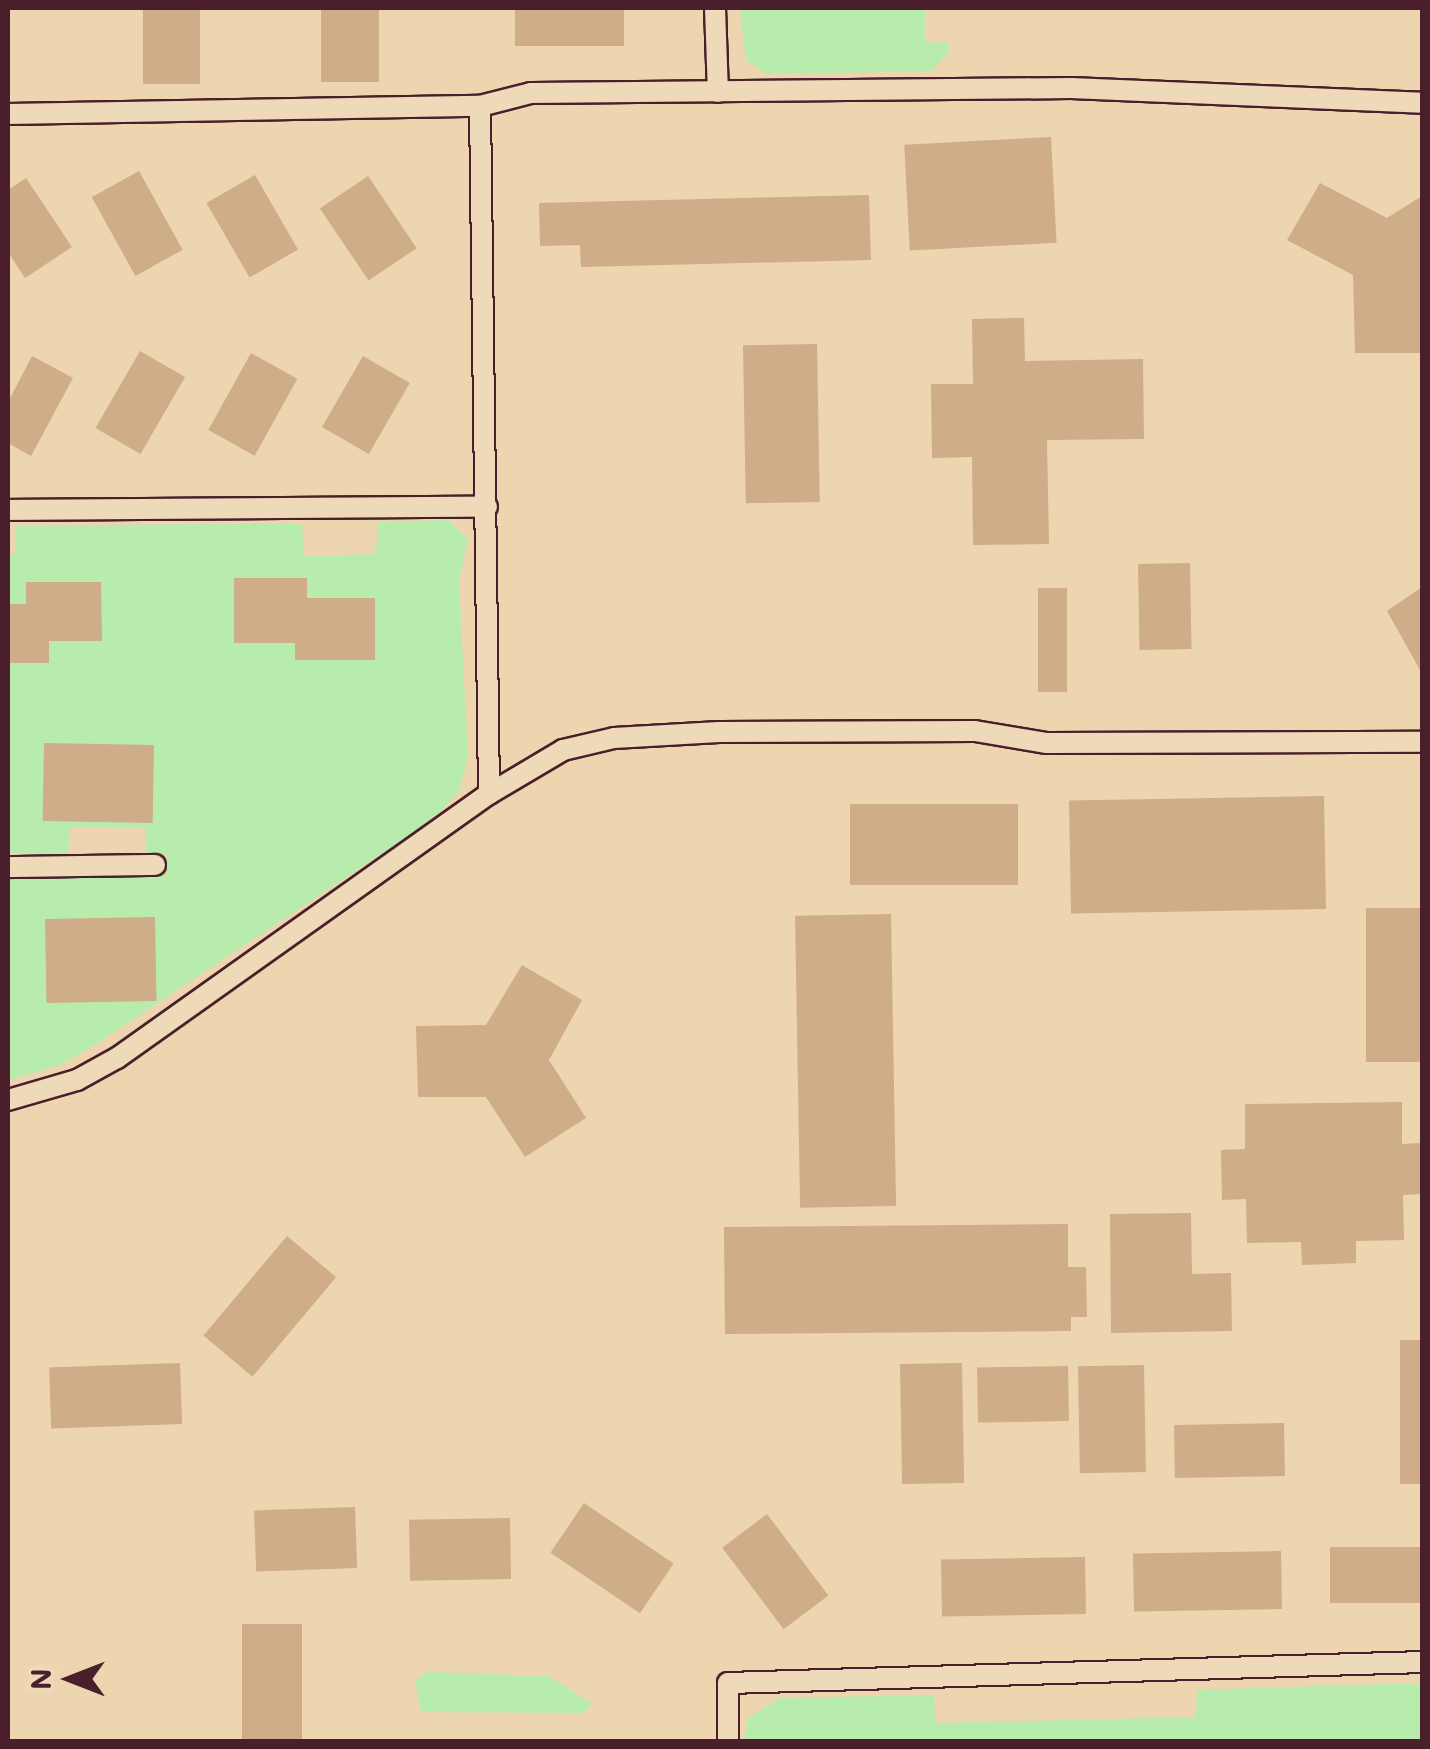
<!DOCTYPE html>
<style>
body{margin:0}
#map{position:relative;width:1430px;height:1749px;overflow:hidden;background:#ecd5af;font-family:Mali,sans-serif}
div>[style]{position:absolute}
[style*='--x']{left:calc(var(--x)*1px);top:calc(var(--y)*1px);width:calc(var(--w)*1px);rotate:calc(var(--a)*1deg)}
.green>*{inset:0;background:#b8ecad}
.building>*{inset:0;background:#cead88;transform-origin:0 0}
.roads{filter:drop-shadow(2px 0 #4a1f2b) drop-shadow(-2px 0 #4a1f2b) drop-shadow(0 2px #4a1f2b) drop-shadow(0 -2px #4a1f2b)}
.lane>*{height:20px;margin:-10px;padding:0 10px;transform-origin:10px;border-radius:10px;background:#eedab8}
span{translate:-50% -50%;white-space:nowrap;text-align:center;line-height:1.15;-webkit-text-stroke:10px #eedab8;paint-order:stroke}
.frame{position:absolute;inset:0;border:10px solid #4a1f2b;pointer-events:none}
.north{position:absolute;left:20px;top:1629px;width:100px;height:100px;-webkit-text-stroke:8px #eedab8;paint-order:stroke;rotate:270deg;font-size:28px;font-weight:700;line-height:40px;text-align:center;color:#4a1f2b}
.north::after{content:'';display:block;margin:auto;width:35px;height:45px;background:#4a1f2b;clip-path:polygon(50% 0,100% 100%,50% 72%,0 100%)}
</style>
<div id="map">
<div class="green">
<i style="clip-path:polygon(740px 8px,925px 8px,925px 43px,949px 42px,948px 53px,931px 71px,767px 74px,746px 60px)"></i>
<i style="clip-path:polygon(449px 520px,468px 540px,459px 581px,468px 758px,459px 791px,435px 818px,99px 1042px,60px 1065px,8px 1080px,8px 878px,166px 876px,167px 855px,146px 852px,145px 828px,70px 828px,68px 853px,9px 853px,8px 553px,15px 553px,16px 526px,302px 523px,304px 556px,376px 554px,378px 522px)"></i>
<i style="clip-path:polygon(427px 1672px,549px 1676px,592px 1704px,583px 1713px,421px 1712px,415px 1681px)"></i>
<i style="clip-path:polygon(1422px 1683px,1422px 1741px,744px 1741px,748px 1718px,780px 1698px,934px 1695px,935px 1723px,1196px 1717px,1197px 1690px)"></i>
</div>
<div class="building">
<i style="left:143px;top:8px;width:57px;height:76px"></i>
<i style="left:321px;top:8px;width:58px;height:74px"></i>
<i style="left:515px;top:8px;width:109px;height:38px"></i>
<i style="left:1051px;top:137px;width:106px;height:147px;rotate:87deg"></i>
<i style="left:139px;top:171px;width:90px;height:54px;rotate:61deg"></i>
<i style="left:255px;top:175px;width:86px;height:56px;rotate:60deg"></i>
<i style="left:368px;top:176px;width:87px;height:58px;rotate:56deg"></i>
<i style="clip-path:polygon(26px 178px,72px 247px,25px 278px,8px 252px,8px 190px)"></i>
<i style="clip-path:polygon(1320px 183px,1387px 218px,1422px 196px,1421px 353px,1355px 353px,1353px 275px,1287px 240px)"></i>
<i style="clip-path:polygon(869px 195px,871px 260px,581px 267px,580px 245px,540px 246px,539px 203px)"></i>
<i style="clip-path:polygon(1024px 318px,1025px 361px,1143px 359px,1144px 439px,1047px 440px,1049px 544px,973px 545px,972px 457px,932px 458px,931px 384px,973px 384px,972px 319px)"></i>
<i style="left:817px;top:344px;width:158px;height:74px;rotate:89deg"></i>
<i style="left:140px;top:351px;width:52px;height:89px;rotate:30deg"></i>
<i style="left:251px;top:353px;width:53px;height:88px;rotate:29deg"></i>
<i style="clip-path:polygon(32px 356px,73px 378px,31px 456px,8px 443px,8px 402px)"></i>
<i style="left:363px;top:356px;width:54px;height:82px;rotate:30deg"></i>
<i style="left:1190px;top:563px;width:86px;height:52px;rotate:89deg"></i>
<i style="clip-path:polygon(234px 578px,307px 578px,307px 598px,375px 598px,375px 660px,295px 660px,295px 643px,234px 643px)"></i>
<i style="clip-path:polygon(26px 582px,101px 582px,102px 641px,49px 641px,49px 663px,8px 663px,8px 604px,26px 604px)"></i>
<i style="clip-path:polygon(1422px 587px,1422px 668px,1420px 670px,1387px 611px)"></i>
<i style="left:1038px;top:588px;width:29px;height:104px"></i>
<i style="left:44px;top:743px;width:110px;height:78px;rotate:1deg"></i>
<i style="left:1324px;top:796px;width:113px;height:255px;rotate:89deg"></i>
<i style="left:850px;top:804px;width:168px;height:81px"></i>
<i style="left:1422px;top:908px;width:154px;height:56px;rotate:90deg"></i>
<i style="left:891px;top:914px;width:292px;height:96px;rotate:89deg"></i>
<i style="left:155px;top:917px;width:84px;height:110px;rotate:89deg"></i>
<i style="clip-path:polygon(522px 965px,582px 1000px,549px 1060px,586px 1118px,525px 1157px,486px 1097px,418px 1097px,416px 1026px,486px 1025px)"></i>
<i style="clip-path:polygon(1402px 1102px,1402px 1144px,1422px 1143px,1422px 1194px,1403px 1195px,1404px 1240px,1356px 1241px,1356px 1263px,1302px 1265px,1301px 1242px,1247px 1243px,1246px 1199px,1222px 1200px,1221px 1150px,1245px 1149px,1245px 1104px)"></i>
<i style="clip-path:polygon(1191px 1213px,1192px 1274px,1231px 1273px,1232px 1331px,1111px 1333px,1110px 1214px)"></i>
<i style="clip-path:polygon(1068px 1224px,1068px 1267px,1086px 1267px,1087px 1317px,1071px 1317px,1071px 1331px,725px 1334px,724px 1227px)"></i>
<i style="left:287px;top:1236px;width:64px;height:130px;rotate:40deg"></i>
<i style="left:1400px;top:1340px;width:22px;height:144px"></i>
<i style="left:180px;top:1363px;width:61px;height:131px;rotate:88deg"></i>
<i style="left:962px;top:1363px;width:120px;height:62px;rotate:89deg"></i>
<i style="left:1144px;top:1365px;width:107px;height:66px;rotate:89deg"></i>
<i style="left:1068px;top:1366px;width:55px;height:91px;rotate:89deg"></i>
<i style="left:1284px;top:1423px;width:53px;height:110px;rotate:89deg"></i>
<i style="left:584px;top:1503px;width:108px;height:60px;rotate:34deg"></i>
<i style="left:355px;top:1507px;width:61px;height:101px;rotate:88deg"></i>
<i style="left:767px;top:1514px;width:102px;height:56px;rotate:53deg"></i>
<i style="left:510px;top:1518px;width:61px;height:101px;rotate:89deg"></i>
<i style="left:1422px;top:1547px;width:56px;height:92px;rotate:90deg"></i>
<i style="left:1281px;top:1551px;width:58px;height:148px;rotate:89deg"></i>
<i style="left:1085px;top:1557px;width:57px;height:144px;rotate:89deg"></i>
<i style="left:242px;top:1624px;width:60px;height:118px"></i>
</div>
<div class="roads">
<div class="lane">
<i style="--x:715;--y:8;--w:84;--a:88"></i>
<i style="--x:480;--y:106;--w:688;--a:89.25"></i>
<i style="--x:8;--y:114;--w:472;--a:-1"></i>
<i style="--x:480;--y:106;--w:53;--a:-14.3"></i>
<i style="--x:531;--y:93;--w:540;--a:-0.53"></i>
<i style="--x:1071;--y:88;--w:351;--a:2.4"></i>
<i style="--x:8;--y:510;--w:479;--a:-0.4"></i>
<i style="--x:8;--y:867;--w:147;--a:-0.8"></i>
<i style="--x:8;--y:1100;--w:72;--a:-16.2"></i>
<i style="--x:77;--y:1080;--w:46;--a:-28.8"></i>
<i style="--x:117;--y:1058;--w:456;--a:-35.4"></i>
<i style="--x:489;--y:794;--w:86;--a:-30.7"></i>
<i style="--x:563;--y:750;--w:52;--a:-13.2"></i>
<i style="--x:614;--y:738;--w:105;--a:-3.3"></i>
<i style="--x:719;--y:732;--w:256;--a:-0.2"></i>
<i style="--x:975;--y:731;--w:73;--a:9.5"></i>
<i style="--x:1047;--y:743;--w:375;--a:-0.2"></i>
<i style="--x:728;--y:1742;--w:59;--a:-90"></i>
<i style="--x:728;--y:1683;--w:694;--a:-1.73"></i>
</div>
</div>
<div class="frame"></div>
<div class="north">N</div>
</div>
